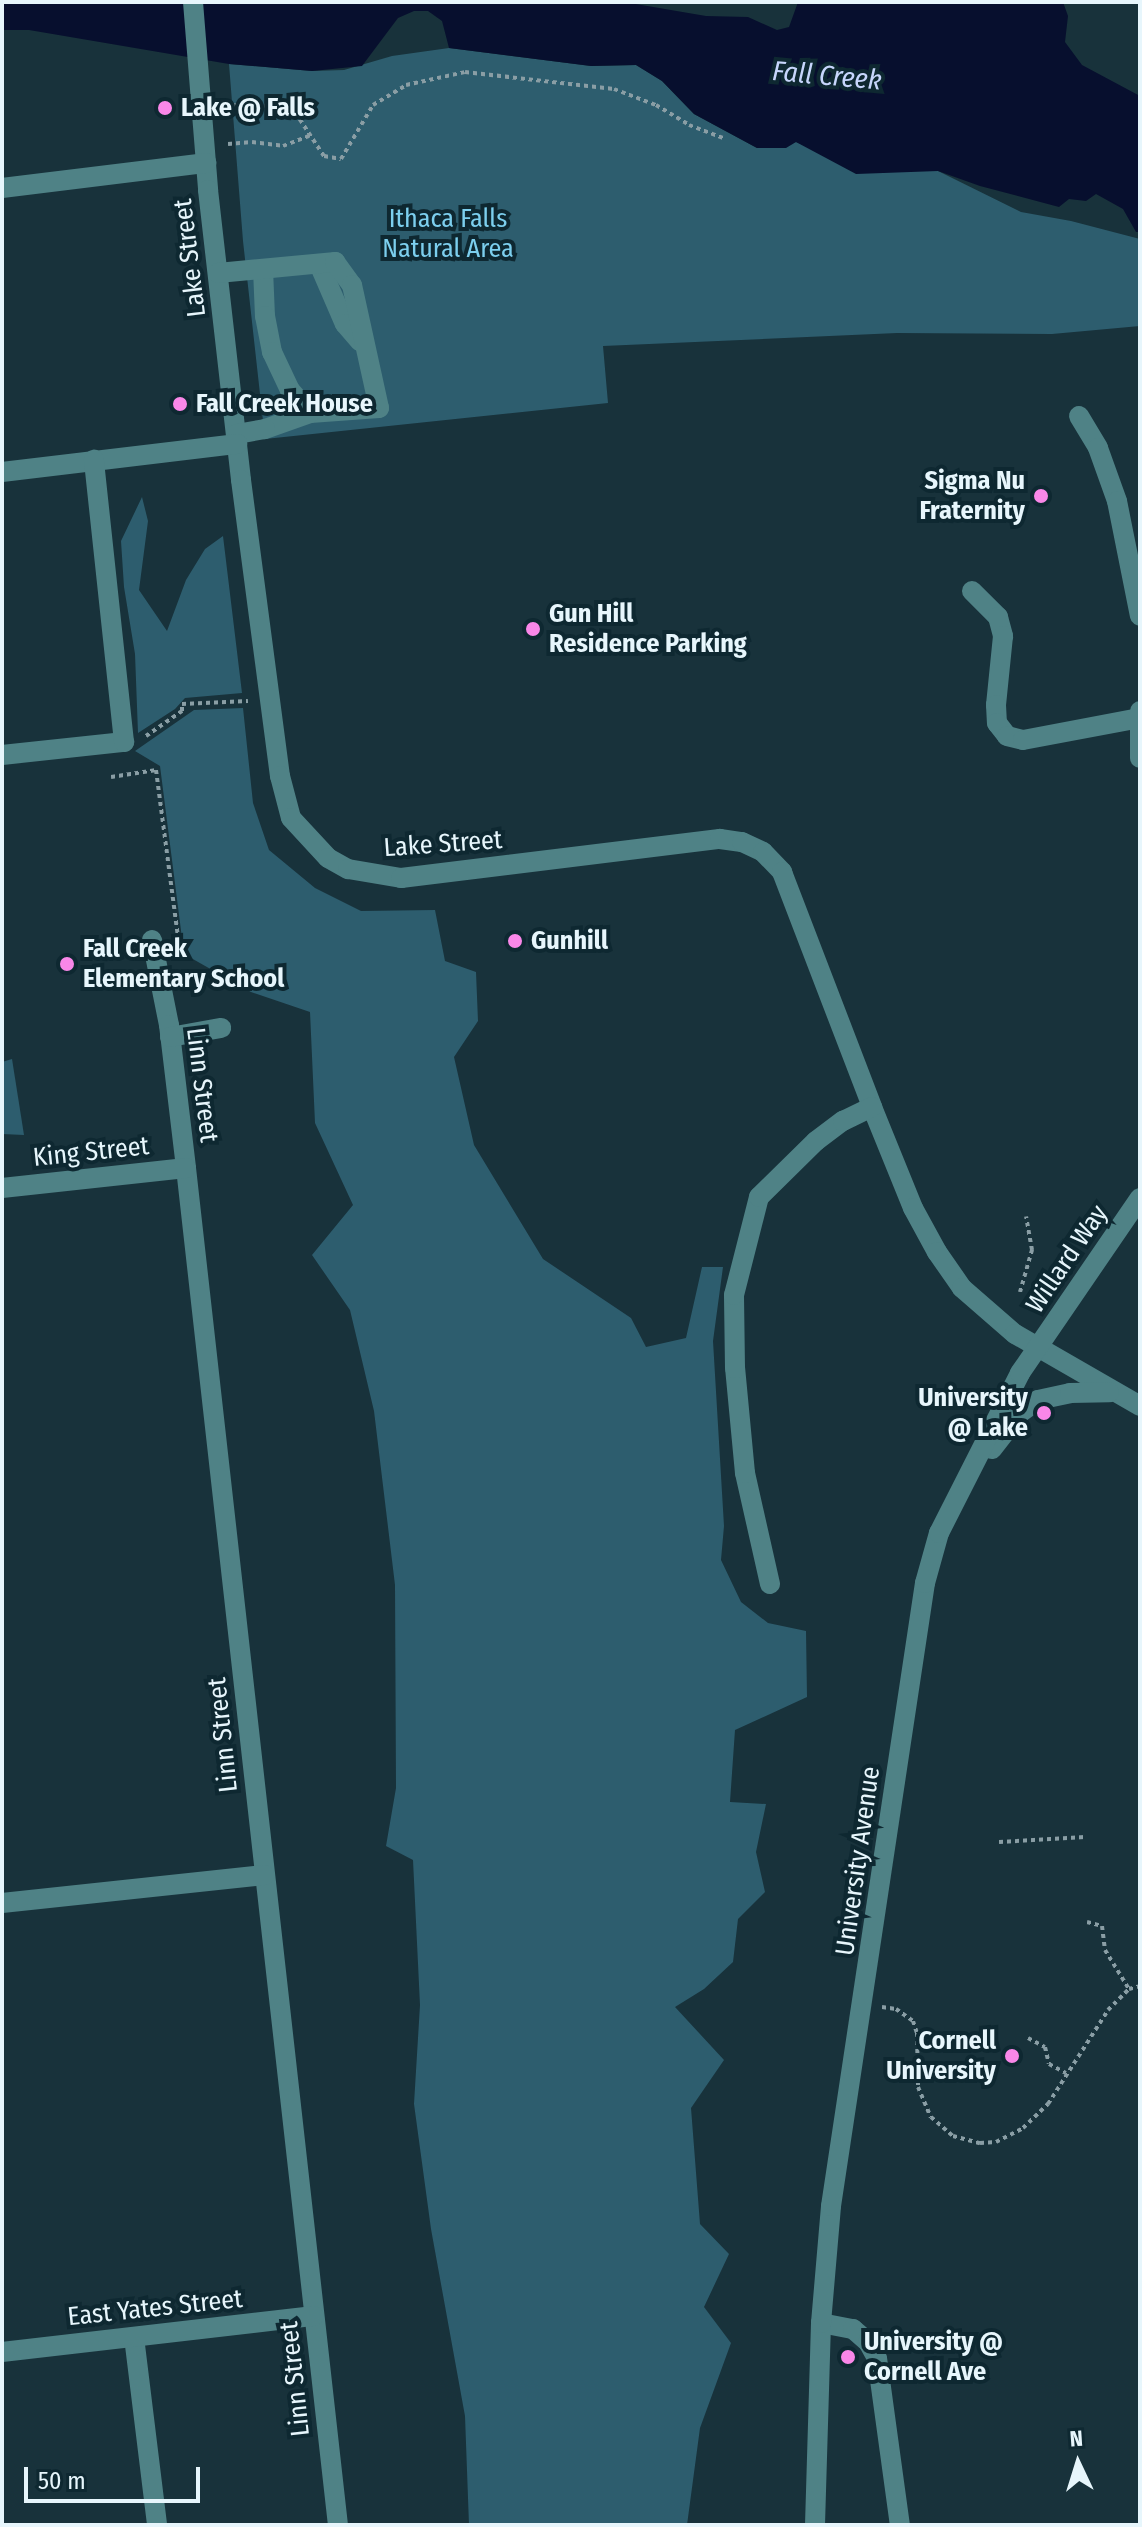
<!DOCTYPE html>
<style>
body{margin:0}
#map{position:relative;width:1142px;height:2527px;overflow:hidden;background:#18323b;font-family:"Fira Sans Condensed",sans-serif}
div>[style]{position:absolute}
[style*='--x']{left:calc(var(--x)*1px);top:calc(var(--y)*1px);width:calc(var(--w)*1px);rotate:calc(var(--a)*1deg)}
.green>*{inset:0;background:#2d5d6e}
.water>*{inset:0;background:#070f2e}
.path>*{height:4px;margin-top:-2px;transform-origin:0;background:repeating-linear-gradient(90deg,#8a9ea5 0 4px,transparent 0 8px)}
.minor>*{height:20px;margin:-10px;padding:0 10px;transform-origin:10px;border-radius:10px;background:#4f8286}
.dots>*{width:22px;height:22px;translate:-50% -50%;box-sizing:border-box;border:4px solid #0e2831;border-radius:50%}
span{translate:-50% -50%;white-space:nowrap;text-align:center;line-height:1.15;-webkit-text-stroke:8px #0e2831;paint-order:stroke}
.poi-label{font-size:26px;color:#e7f6fc;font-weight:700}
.left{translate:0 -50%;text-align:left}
.right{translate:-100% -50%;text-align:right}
.park-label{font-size:26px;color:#7ccfee}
.street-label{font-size:26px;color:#e7f6fc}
.water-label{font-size:28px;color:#c7d6fc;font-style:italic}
.frame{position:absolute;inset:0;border:4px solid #e7f6fc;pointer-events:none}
.north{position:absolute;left:1038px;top:2423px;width:80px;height:80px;-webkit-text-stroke:6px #0e2831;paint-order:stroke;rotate:356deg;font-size:22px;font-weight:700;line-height:32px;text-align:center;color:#e7f6fc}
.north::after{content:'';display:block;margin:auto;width:28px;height:36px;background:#e7f6fc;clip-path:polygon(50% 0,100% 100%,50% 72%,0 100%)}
.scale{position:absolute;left:24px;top:2467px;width:176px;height:36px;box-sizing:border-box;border:4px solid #e7f6fc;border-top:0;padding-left:10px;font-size:24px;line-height:28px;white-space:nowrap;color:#e7f6fc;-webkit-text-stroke:6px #0e2831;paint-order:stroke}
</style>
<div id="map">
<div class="green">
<i style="clip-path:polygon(449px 48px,591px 66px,636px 65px,662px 81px,694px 114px,757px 148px,796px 142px,815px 150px,914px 170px,938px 171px,1021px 212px,1071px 221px,1140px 239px,1140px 326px,1052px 334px,897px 333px,603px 346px,608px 403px,265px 439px,243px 241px,229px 64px,312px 71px,344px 70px,392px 56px)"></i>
<i style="clip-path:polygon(142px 497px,148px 521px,139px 590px,167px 631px,186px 580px,205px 549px,223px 536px,242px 693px,185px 698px,175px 709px,138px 733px,135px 654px,124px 587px,121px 541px)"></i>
<i style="clip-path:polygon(243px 708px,253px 803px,269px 850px,315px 888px,361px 911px,435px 910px,445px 961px,476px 972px,478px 1021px,454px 1057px,474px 1145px,543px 1259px,631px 1318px,646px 1347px,686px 1338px,702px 1267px,723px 1267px,713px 1341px,724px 1526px,721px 1560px,741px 1602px,768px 1623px,806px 1631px,807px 1697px,735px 1730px,730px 1802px,766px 1804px,756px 1852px,765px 1892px,738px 1919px,733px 1962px,704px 1989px,675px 2007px,724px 2060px,691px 2108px,700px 2224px,729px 2254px,704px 2307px,731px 2343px,700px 2428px,687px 2525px,469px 2525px,465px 2416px,431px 2229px,414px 2104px,420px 2005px,413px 1860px,386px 1846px,396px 1788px,395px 1585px,374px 1411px,350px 1310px,312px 1255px,353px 1205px,315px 1123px,310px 1012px,251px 992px,184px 954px,160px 766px,135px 751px,194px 710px)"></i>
<i style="clip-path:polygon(12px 1059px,24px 1135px,2px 1134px,2px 1062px)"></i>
</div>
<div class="water">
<i style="clip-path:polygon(2px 2px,624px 2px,706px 16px,748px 17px,777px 30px,789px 27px,798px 2px,1063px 2px,1068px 16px,1065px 42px,1082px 65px,1140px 96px,1140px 232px,1136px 232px,1123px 209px,1096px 194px,1086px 201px,1069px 199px,1059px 207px,980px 186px,938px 171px,856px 174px,796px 142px,786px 148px,757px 148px,694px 114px,662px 81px,636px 65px,591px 66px,449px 48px,442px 21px,428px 11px,414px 11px,398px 18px,362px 66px,312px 71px,229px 64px,29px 30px,2px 30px)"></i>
</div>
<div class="path">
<i style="--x:224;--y:105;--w:67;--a:0.9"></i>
<i style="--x:291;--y:106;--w:60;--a:56.6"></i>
<i style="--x:324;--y:156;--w:17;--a:10"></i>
<i style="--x:341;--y:159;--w:63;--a:-59.3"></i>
<i style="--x:373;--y:105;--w:39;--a:-31"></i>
<i style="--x:406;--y:85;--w:60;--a:-12.4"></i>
<i style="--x:465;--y:72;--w:150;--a:6.5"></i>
<i style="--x:614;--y:89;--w:45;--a:20.9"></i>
<i style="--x:656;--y:105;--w:39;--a:31"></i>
<i style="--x:689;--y:125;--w:39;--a:21"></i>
<i style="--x:228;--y:144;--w:24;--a:-5"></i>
<i style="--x:252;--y:142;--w:31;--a:7"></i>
<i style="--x:283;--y:146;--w:28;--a:-21"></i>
<i style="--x:146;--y:736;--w:44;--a:-34.8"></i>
<i style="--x:182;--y:711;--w:7;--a:-90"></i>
<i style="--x:182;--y:704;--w:66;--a:-2.6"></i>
<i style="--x:111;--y:777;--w:46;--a:-8.8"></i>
<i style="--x:156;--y:770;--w:167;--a:82.5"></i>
<i style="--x:178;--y:936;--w:4;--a:180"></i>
<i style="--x:1020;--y:1292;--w:44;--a:-74.1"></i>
<i style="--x:1032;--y:1250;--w:34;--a:-100"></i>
<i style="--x:999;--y:1842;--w:86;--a:-3.3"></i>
<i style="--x:1087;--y:1922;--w:16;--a:15"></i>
<i style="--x:1102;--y:1926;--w:24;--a:83"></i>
<i style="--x:1105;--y:1950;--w:46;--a:58.4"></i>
<i style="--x:882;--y:2007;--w:14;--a:8"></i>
<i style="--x:896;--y:2009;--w:21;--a:35"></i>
<i style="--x:913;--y:2021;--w:13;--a:72"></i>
<i style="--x:917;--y:2033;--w:54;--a:88.9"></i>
<i style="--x:918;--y:2087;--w:33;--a:67"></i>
<i style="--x:931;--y:2117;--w:29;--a:41"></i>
<i style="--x:953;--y:2136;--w:28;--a:15"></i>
<i style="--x:980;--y:2143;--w:16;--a:-4"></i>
<i style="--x:996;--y:2142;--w:30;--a:-27"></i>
<i style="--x:1023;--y:2128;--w:35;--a:-44"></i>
<i style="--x:1048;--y:2104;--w:112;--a:-57.4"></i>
<i style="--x:1108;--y:2010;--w:30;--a:-45"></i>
<i style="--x:1129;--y:1989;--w:11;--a:-15"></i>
<i style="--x:1028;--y:2038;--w:19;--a:28"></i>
<i style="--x:1045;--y:2047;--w:17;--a:77"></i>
<i style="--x:1049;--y:2064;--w:19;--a:28"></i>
</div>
<div class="minor">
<i style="--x:193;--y:2;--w:189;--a:85.4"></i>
<i style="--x:208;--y:190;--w:292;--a:83.5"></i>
<i style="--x:241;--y:480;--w:299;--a:82.5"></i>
<i style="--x:280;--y:776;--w:43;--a:75.3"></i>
<i style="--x:291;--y:818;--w:54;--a:47.2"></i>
<i style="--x:328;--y:858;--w:23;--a:29"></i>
<i style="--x:348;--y:869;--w:54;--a:9.6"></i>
<i style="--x:401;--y:878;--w:321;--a:-7"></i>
<i style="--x:720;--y:839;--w:22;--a:8"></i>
<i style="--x:742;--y:842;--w:23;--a:25"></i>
<i style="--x:763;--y:852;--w:28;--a:46"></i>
<i style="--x:782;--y:872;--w:252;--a:69"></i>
<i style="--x:872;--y:1107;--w:109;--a:67.9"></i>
<i style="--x:913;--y:1208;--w:50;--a:61.4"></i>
<i style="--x:937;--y:1252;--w:44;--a:55.2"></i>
<i style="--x:962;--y:1288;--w:70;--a:41"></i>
<i style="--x:1015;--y:1334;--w:144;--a:29.9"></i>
<i style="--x:2;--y:188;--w:206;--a:-7"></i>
<i style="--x:319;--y:264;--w:65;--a:66.6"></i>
<i style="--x:345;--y:324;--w:23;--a:49"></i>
<i style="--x:263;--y:269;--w:47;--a:87.6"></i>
<i style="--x:265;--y:316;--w:37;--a:79"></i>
<i style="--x:272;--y:352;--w:42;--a:64.7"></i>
<i style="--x:290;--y:390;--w:30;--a:49"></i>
<i style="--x:218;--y:273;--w:118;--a:-5.4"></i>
<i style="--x:335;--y:262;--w:29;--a:54"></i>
<i style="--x:352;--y:285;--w:126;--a:77.6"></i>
<i style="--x:379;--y:408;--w:69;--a:175.9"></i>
<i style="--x:310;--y:413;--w:48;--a:160.4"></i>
<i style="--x:265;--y:429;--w:29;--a:170"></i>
<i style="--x:1079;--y:416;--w:37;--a:59"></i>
<i style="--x:1098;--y:448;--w:56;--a:70.3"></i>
<i style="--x:1117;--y:501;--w:117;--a:78.7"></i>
<i style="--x:2;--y:472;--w:237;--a:-6.8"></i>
<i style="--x:972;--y:591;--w:37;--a:45"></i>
<i style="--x:998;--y:617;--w:20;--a:75"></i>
<i style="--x:1003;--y:636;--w:69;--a:95.8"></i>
<i style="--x:996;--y:705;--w:18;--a:87"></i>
<i style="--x:997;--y:723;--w:16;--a:52"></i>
<i style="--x:1007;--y:736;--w:16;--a:14"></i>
<i style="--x:1023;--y:740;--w:118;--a:-10.7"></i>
<i style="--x:1140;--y:711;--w:47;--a:90"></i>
<i style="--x:2;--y:755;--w:123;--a:-6.1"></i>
<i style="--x:124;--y:742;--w:284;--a:-96.1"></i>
<i style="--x:152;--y:940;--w:87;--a:78.7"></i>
<i style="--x:169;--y:1025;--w:144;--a:83.2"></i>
<i style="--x:186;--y:1168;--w:1365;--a:83.61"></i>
<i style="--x:170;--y:1037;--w:52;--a:-10"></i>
<i style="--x:2;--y:1188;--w:185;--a:-6.2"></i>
<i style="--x:992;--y:1449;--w:46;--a:-52.1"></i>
<i style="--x:1020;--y:1413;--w:22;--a:-36"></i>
<i style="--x:1038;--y:1400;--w:33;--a:-12"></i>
<i style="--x:1070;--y:1393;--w:39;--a:-1"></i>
<i style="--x:770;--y:1584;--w:114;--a:-102.7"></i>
<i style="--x:745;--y:1473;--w:105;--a:-95.4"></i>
<i style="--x:735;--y:1368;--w:73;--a:-90.8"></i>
<i style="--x:734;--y:1295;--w:101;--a:-75.7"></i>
<i style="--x:759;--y:1197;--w:80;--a:-44.5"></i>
<i style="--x:816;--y:1141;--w:34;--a:-37"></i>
<i style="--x:843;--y:1121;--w:32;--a:-26"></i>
<i style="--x:2;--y:1903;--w:264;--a:-6.1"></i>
<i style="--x:821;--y:2323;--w:33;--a:11"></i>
<i style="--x:853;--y:2329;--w:20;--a:41"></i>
<i style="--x:868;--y:2342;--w:18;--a:61"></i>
<i style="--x:877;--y:2358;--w:169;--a:82.2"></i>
<i style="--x:134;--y:2337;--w:189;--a:83"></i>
<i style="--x:2;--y:2352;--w:314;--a:-6.6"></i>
<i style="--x:815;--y:2525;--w:202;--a:-88.3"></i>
<i style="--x:821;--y:2323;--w:117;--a:-85.1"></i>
<i style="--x:831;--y:2206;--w:630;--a:-81.42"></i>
<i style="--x:925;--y:1583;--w:52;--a:-74.4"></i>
<i style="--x:939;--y:1533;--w:179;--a:-63.1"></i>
<i style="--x:1020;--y:1373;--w:212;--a:-55.6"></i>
</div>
<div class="dots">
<i style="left:165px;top:108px;background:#f987e8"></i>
<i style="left:180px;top:404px;background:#f987e8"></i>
<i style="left:1041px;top:496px;background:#f987e8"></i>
<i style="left:533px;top:629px;background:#f987e8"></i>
<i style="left:515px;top:941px;background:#f987e8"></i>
<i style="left:67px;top:964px;background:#f987e8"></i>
<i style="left:1044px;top:1413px;background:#f987e8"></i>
<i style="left:1012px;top:2056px;background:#f987e8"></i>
<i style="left:848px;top:2357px;background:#f987e8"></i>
</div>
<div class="poi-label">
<span class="left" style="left:181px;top:108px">Lake @ Falls</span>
<span class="left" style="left:196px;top:404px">Fall Creek House</span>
<span class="right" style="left:1025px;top:496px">Sigma Nu<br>Fraternity</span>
<span class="left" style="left:549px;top:629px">Gun Hill<br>Residence Parking</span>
<span class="left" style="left:531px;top:941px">Gunhill</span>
<span class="left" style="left:83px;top:964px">Fall Creek<br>Elementary School</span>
<span class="right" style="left:1028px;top:1413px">University<br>@ Lake</span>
<span class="right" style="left:996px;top:2056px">Cornell<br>University</span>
<span class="left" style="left:864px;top:2357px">University @<br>Cornell Ave</span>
</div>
<div class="park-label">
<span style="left:448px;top:234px">Ithaca Falls<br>Natural Area</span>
</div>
<div class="street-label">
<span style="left:190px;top:258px;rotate:-97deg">Lake Street</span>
<span style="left:443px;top:844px;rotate:-4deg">Lake Street</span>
<span style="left:202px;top:1085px;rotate:83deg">Linn Street</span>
<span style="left:91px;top:1152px;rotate:-6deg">King Street</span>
<span style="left:1067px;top:1259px;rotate:-56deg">Willard Way</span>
<span style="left:223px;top:1735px;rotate:-96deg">Linn Street</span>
<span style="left:858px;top:1861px;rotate:-82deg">University Avenue</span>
<span style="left:155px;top:2308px;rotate:-6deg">East Yates Street</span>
<span style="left:295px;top:2379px;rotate:-96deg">Linn Street</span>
</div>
<div class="water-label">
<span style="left:827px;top:76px;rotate:5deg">Fall Creek</span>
</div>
<div class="frame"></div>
<div class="north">N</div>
<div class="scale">50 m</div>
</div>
